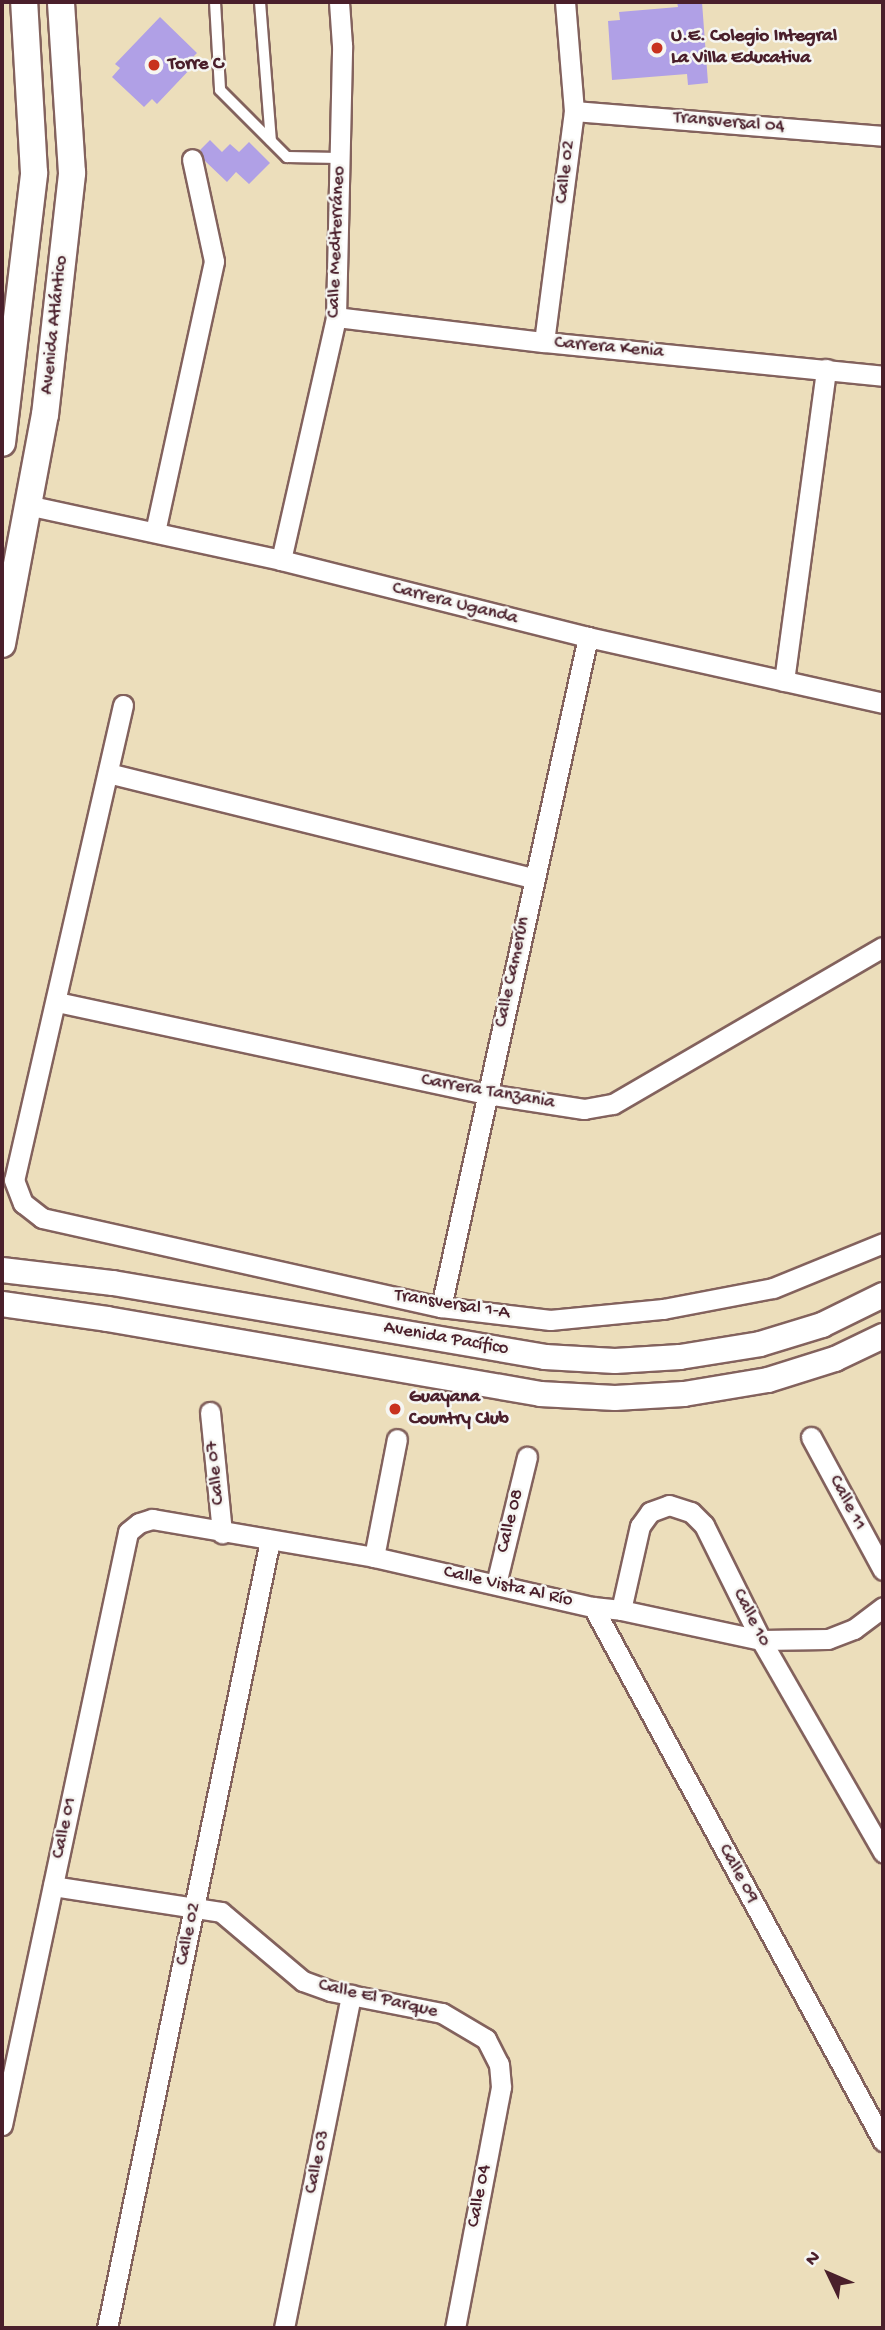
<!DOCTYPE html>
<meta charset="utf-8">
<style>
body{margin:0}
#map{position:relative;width:885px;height:2330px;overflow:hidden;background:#ecdebb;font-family:"Gochi Hand",sans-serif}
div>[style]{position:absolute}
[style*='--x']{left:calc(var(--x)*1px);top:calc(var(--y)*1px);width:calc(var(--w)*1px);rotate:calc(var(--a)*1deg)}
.building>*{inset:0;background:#b0a0e6}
.roads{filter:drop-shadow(2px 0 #83625d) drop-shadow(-2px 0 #83625d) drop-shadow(0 2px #83625d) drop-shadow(0 -2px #83625d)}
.service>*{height:10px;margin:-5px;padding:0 5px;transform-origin:5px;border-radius:5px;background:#fff}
.minor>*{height:19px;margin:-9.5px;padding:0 9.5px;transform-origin:9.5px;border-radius:9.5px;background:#fff}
.tertiary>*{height:24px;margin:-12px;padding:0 12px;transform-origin:12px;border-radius:12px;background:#fff}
.secondary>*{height:26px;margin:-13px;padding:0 13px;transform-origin:13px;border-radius:13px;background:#fff}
.dots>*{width:19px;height:19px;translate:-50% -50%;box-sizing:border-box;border:4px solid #f6f6f2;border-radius:50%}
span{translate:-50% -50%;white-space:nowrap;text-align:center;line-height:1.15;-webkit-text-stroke:5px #f6f6f2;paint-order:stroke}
.poi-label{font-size:19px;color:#4a1f2b;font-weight:700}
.left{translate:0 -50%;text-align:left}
.street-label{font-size:19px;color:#4a1f2b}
.frame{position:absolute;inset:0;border:4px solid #4a1f2b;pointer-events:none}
.north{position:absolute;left:794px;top:2239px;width:70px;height:70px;-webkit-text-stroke:5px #f6f6f2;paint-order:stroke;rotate:314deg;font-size:19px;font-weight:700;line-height:28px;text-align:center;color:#4a1f2b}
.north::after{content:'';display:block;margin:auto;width:24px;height:32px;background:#4a1f2b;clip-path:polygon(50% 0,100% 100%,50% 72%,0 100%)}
</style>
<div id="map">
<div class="building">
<i style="clip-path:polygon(677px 2px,702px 2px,708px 83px,688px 85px,687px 74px,612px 80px,608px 21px,620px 20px,619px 12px,678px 7px)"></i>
<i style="clip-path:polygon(160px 17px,197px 53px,189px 61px,193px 66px,157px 104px,152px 99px,144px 107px,112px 77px,120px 68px,115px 64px)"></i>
<i style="clip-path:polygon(210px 140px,222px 152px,230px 144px,239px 152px,249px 142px,270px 163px,249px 184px,236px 172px,227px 182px,205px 161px,200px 150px)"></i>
</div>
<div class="roads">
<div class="service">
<i style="--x:215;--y:2;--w:88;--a:86.7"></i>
<i style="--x:220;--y:90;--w:95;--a:45"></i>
<i style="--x:287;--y:157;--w:52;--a:1.1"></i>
<i style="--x:260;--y:2;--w:139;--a:85.5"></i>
</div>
<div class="minor">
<i style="--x:574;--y:111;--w:310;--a:4.6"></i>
<i style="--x:336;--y:317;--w:209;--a:6.9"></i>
<i style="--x:544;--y:342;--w:341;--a:5.7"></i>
<i style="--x:544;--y:342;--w:233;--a:-82.6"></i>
<i style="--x:574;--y:111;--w:109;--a:-94.7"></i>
<i style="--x:27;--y:505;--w:260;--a:12.2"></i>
<i style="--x:281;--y:560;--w:317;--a:14.1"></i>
<i style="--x:588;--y:637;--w:302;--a:12.6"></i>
<i style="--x:155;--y:532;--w:277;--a:-77.7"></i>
<i style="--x:214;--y:261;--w:104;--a:-102.2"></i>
<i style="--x:281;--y:560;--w:249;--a:-77.2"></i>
<i style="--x:336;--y:317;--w:272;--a:-88.7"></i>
<i style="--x:342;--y:45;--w:43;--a:-94"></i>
<i style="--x:784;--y:681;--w:315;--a:-82.3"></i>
<i style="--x:123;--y:705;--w:487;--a:102.9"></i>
<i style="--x:14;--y:1180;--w:25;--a:69"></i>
<i style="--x:23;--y:1203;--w:24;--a:38"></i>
<i style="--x:42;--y:1218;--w:409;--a:12.6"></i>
<i style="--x:441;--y:1307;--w:110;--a:6.8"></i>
<i style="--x:550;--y:1320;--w:114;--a:-5.6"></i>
<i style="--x:663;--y:1309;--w:112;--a:-10.8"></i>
<i style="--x:773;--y:1288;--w:119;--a:-22.2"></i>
<i style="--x:108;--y:773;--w:438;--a:13.9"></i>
<i style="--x:57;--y:1002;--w:440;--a:12.1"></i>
<i style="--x:487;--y:1094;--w:98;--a:8.8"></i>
<i style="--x:584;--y:1109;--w:29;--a:-10"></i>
<i style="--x:613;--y:1104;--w:312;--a:-30.2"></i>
<i style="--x:441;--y:1307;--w:686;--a:-77.63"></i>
<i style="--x:210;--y:1412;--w:122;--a:84.3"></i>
<i style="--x:811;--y:1437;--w:151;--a:61.6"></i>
<i style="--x:374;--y:1557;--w:120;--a:-79"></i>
<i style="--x:496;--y:1584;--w:131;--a:-76.3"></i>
<i style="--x:593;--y:1607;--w:608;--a:61.49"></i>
<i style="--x:621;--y:1610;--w:86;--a:-77.3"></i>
<i style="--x:640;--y:1526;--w:17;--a:-54"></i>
<i style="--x:650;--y:1512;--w:20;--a:-20"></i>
<i style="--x:669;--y:1505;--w:23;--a:18"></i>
<i style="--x:691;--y:1512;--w:18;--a:45"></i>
<i style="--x:704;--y:1525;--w:128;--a:63.6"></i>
<i style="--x:761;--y:1640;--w:245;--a:60.1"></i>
<i style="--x:53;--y:1886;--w:170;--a:8.8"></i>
<i style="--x:221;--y:1912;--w:107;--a:40.1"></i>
<i style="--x:303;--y:1981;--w:29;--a:20"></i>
<i style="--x:330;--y:1991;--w:114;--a:11.1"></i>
<i style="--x:442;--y:2013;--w:51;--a:30.6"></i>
<i style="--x:486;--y:2039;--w:28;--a:63"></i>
<i style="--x:499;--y:2064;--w:23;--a:85"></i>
<i style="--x:501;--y:2087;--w:245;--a:100.8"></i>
<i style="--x:2;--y:2125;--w:606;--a:-78"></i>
<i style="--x:128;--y:1532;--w:14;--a:-39"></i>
<i style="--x:139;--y:1523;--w:14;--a:-17"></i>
<i style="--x:152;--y:1519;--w:225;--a:9.7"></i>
<i style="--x:374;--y:1557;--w:225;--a:12.9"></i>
<i style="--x:593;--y:1607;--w:28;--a:6"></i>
<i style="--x:621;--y:1610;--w:143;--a:12.1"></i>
<i style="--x:761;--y:1640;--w:67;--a:-0.9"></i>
<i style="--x:828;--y:1639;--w:28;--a:-21"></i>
<i style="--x:854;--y:1629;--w:36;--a:-37"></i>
<i style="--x:107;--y:2328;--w:805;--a:-78.31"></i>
<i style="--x:284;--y:2328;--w:340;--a:-78.6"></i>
</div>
<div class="tertiary">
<i style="--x:2;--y:1270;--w:112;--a:6.7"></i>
<i style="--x:113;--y:1283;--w:438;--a:9.7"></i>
<i style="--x:545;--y:1357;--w:70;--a:3.3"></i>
<i style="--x:615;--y:1361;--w:65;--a:-3.5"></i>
<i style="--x:680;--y:1357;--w:81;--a:-9.2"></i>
<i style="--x:760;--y:1344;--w:65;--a:-17"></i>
<i style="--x:822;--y:1325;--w:68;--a:-26.2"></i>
<i style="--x:2;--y:1304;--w:106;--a:8.1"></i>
<i style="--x:107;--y:1319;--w:439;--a:9.8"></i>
<i style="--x:540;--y:1394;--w:75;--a:3.1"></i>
<i style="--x:615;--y:1398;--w:69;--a:-3.3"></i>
<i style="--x:684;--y:1394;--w:85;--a:-9.5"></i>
<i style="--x:768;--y:1380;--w:70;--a:-17.4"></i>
<i style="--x:835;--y:1359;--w:53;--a:-25.6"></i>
</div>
<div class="secondary">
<i style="--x:2;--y:443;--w:272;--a:-83.2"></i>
<i style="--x:34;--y:173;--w:171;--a:-93.3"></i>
<i style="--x:2;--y:644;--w:233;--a:-79.4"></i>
<i style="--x:45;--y:415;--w:244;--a:-83.6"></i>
<i style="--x:72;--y:173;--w:171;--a:-93.7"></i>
</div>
</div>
<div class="dots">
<i style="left:657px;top:48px;background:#c8321e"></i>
<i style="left:154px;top:65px;background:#c8321e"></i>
<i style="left:395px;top:1409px;background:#c8321e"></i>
</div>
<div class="poi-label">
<span class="left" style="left:671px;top:48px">U.E. Colegio Integral<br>La Villa Educativa</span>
<span class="left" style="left:168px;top:65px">Torre C</span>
<span class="left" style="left:409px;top:1409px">Guayana<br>Country Club</span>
</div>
<div class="street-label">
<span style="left:729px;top:123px;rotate:5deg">Transversal 04</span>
<span style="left:566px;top:172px;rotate:-83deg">Calle 02</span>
<span style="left:337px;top:242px;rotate:-88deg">Calle Mediterráneo</span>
<span style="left:55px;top:325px;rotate:-84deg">Avenida Atlántico</span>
<span style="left:609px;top:348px;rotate:5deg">Carrera Kenia</span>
<span style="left:455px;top:604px;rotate:14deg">Carrera Uganda</span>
<span style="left:513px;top:972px;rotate:-78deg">Calle Camerún</span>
<span style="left:488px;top:1092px;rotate:10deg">Carrera Tanzania</span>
<span style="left:452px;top:1305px;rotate:9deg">Transversal 1-A</span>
<span style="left:446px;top:1339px;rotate:10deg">Avenida Pacífico</span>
<span style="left:216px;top:1473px;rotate:-96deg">Calle 07</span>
<span style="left:847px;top:1503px;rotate:62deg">Calle 11</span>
<span style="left:511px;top:1521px;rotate:-76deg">Calle 08</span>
<span style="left:508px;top:1587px;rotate:13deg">Calle Vista Al Río</span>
<span style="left:751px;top:1618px;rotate:63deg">Calle 10</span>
<span style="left:65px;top:1828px;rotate:-78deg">Calle 01</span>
<span style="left:738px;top:1874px;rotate:61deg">Calle 09</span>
<span style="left:189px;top:1934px;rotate:-78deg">Calle 02</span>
<span style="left:378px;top:1999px;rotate:13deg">Calle El Parque</span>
<span style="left:318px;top:2162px;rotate:-78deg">Calle 03</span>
<span style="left:480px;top:2196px;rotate:-79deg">Calle 04</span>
</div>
<div class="frame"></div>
<div class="north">N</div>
</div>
